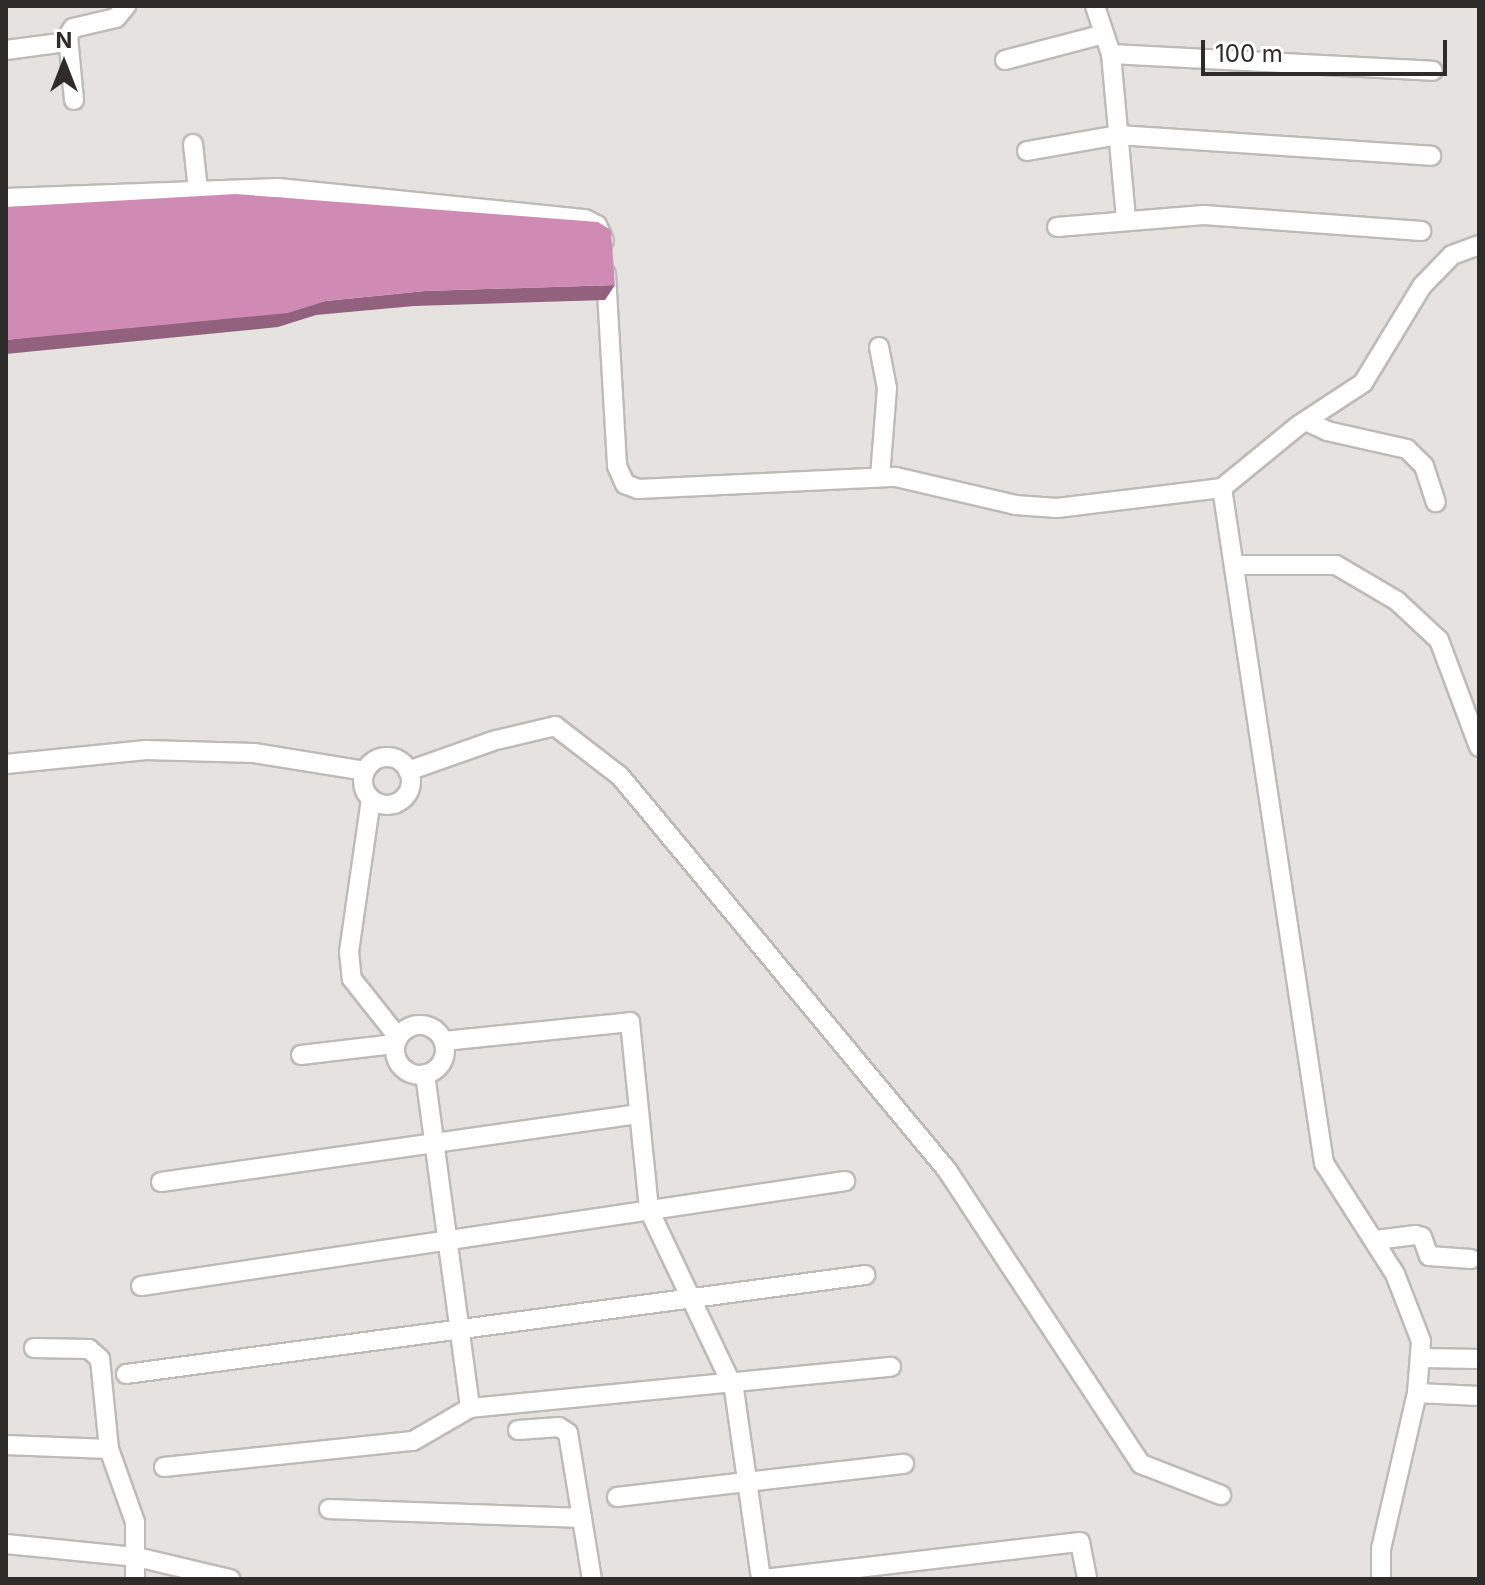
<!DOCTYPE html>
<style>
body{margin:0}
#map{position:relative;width:1485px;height:1585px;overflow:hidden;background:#e5e2df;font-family:Inter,sans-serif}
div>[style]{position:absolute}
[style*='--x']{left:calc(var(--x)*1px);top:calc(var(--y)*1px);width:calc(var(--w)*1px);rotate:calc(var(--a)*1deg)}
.roads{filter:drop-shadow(2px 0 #bebbb7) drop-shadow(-2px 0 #bebbb7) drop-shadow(0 2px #bebbb7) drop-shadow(0 -2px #bebbb7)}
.minor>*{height:18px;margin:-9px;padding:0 9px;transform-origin:9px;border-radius:9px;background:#fff}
.minor>.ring{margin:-9px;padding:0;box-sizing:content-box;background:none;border:18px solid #fff;border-radius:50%}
.shaded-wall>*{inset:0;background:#92617e}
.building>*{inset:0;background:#d08bb4}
span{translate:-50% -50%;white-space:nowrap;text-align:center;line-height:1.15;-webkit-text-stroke:6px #fff;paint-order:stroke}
.frame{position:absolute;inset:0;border:8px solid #2d2c2b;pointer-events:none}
.north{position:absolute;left:24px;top:24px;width:80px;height:80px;-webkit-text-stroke:6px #fff;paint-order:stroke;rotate:0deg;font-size:22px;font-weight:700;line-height:32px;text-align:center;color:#2d2c2b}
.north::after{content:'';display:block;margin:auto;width:28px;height:36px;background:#2d2c2b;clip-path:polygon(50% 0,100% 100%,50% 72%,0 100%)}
.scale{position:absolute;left:1201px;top:40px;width:246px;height:36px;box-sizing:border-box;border:4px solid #2d2c2b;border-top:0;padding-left:10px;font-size:24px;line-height:28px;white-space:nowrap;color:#2d2c2b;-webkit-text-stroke:6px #fff;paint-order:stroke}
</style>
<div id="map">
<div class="roads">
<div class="minor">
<i style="--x:1095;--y:6;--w:51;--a:71.6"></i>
<i style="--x:1111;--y:54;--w:165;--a:84.8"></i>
<i style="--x:6;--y:50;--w:62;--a:-7.5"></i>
<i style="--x:1111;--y:54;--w:322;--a:3"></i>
<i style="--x:1005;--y:60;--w:102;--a:-14.7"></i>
<i style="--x:74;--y:100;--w:64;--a:-95.4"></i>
<i style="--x:68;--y:36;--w:9;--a:-58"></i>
<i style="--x:73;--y:28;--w:44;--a:-13.1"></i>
<i style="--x:116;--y:18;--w:16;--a:-50"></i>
<i style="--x:193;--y:144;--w:46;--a:83.8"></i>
<i style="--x:1027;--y:151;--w:92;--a:-10"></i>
<i style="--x:1118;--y:135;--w:314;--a:3.8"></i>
<i style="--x:6;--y:198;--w:272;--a:-2.1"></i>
<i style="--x:278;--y:188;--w:309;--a:5.8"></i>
<i style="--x:585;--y:219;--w:13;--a:27"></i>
<i style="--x:597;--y:225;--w:17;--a:66"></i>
<i style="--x:1057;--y:227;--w:147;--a:-4.7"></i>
<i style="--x:1204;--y:215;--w:218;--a:4.2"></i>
<i style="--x:606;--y:274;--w:192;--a:86.7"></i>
<i style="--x:617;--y:466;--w:20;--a:66"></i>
<i style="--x:625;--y:484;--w:14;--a:21"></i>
<i style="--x:638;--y:489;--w:258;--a:-2.7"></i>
<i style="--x:896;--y:477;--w:122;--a:13.2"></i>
<i style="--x:1015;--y:505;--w:42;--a:4.1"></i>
<i style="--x:1057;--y:508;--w:166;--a:-6.9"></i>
<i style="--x:1222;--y:488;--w:99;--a:-39.3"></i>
<i style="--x:1299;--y:425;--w:77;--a:-33.3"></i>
<i style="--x:1363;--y:383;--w:114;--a:-58.7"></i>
<i style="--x:1422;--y:286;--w:43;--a:-45.9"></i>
<i style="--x:1452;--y:255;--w:29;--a:-20"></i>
<i style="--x:879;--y:347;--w:42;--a:79"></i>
<i style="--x:887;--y:388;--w:89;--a:94.5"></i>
<i style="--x:1306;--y:421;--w:23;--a:25"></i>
<i style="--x:1327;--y:431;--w:82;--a:12.7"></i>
<i style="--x:1407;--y:449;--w:24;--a:45"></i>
<i style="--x:1424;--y:466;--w:38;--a:72"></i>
<i style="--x:1222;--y:488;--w:683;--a:81.41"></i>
<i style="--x:1324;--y:1163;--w:132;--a:57.4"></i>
<i style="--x:1395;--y:1274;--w:72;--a:68.8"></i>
<i style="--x:1421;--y:1341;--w:52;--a:94.4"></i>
<i style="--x:1417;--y:1393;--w:160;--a:103"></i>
<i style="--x:1381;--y:1549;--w:30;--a:90"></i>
<i style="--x:1234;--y:565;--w:102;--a:0"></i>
<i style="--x:1336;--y:565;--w:71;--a:30.5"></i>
<i style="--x:1397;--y:601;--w:57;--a:42.9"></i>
<i style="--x:1439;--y:640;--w:114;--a:69.5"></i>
<i class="ring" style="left:363px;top:757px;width:30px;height:30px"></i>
<i style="--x:6;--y:764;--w:141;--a:-5.7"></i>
<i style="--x:146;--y:750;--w:108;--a:1.6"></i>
<i style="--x:254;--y:753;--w:112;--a:9.2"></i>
<i style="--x:408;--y:771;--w:93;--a:-19.4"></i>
<i style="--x:496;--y:740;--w:61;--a:-13.3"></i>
<i style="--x:555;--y:726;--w:82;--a:37.6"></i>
<i style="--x:620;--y:776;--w:512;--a:50.31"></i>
<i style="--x:947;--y:1170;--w:352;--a:56.6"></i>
<i style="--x:1141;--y:1464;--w:86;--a:21.2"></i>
<i style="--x:371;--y:799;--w:155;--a:98.2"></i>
<i style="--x:349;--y:952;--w:27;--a:84"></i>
<i style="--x:352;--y:979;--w:74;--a:51.6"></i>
<i class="ring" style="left:395px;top:1025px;width:32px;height:32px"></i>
<i style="--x:444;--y:1041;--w:187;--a:-5.8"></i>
<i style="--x:630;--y:1022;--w:189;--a:84.2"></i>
<i style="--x:649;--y:1210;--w:198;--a:64.6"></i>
<i style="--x:734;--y:1389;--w:192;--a:81.9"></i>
<i style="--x:301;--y:1055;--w:95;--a:-6.7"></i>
<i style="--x:425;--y:1074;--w:337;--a:82.3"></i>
<i style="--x:161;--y:1182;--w:483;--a:-8.1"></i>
<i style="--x:1376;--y:1240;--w:40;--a:-7.1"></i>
<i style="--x:1416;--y:1235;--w:6;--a:18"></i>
<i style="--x:1422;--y:1237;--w:20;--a:70"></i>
<i style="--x:1429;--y:1256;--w:42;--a:4.1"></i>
<i style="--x:141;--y:1286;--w:712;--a:-8.48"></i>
<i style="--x:34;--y:1348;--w:55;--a:1"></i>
<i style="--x:89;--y:1349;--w:15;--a:42"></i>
<i style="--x:100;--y:1359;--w:90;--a:84.3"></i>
<i style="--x:109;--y:1449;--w:77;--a:70.4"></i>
<i style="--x:135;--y:1522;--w:57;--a:90"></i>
<i style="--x:1423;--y:1358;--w:56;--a:1"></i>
<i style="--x:126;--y:1374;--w:746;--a:-7.63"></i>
<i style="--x:1417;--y:1393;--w:62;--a:2.8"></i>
<i style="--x:518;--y:1430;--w:41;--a:-4.2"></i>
<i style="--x:559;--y:1427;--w:11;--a:34"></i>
<i style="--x:568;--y:1433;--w:148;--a:80.7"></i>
<i style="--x:6;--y:1445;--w:103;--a:2.2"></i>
<i style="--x:164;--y:1467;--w:250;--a:-6"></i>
<i style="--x:413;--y:1441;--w:66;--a:-30.1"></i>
<i style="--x:470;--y:1408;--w:423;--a:-5.6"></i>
<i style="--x:617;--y:1497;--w:289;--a:-6.6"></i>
<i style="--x:329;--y:1509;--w:253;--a:2"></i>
<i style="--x:6;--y:1544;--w:132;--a:5.7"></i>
<i style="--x:137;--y:1557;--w:96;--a:13.3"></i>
<i style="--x:764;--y:1579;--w:318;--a:-6.7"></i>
<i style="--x:1080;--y:1542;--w:38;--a:79"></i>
</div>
</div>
<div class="shaded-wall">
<i style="clip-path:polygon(615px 285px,605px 300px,414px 306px,316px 315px,278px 327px,6px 354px,6px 340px,326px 301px,425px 291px)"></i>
</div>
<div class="building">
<i style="clip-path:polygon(236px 194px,598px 222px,611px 230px,615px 285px,425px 291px,326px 301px,288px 313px,6px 340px,6px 207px)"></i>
</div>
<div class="frame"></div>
<div class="north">N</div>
<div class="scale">100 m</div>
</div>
